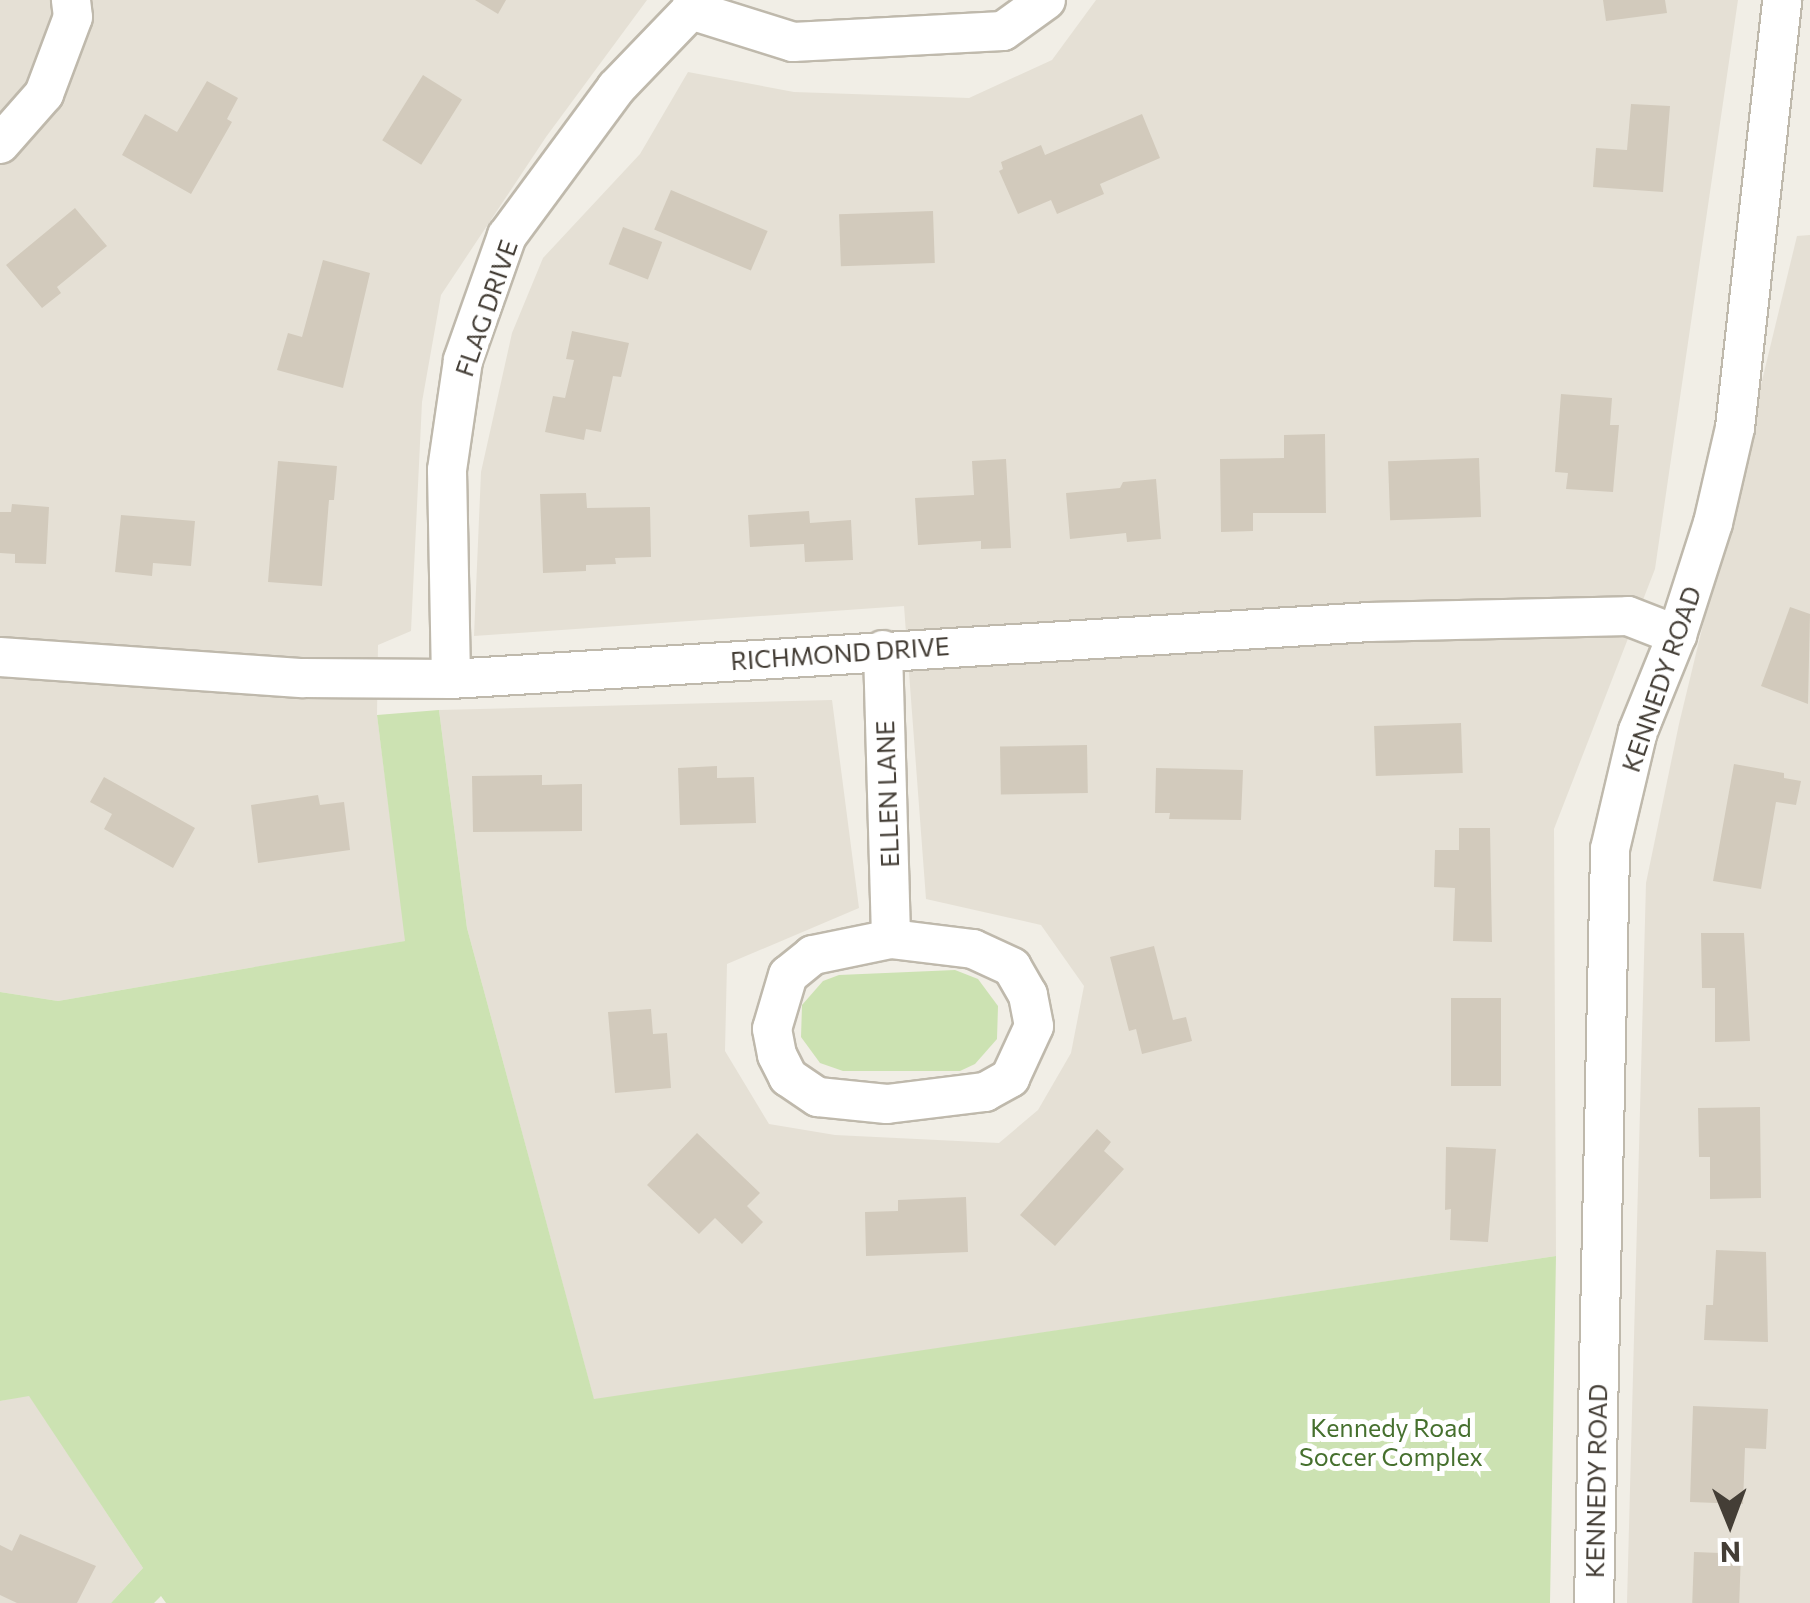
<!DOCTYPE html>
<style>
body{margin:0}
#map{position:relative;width:1810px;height:1603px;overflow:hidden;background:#f1eee6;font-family:Commissioner,sans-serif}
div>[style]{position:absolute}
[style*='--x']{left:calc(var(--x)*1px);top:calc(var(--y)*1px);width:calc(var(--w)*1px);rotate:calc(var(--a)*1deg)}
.residential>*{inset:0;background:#e5e0d5}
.green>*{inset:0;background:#cce2b2}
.building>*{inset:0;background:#d2cabc;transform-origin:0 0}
.roads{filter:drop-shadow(2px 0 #bfb9ac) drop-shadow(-2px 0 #bfb9ac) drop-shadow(0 2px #bfb9ac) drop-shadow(0 -2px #bfb9ac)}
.minor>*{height:38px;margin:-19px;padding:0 19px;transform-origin:19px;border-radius:19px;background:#fff}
span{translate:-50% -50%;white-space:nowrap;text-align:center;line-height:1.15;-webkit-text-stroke:10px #fff;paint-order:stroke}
.street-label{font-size:25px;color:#443e36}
.park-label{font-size:25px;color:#46702e}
.north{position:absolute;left:1680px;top:1473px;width:100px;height:100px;-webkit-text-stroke:8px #fff;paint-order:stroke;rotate:179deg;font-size:28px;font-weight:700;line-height:40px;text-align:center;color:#443e36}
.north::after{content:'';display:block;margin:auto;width:35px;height:45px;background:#443e36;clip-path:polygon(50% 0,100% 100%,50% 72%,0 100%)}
</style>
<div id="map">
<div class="residential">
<i style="clip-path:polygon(0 0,647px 0,546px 137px,441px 295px,422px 402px,411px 631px,378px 645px,377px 715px,406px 941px,58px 1001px,0 992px)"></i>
<i style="clip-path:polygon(1096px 0,1738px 0,1655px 569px,1554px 829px,1556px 1256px,594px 1400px,467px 928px,439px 710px,832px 700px,859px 908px,727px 964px,725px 1051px,769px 1124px,835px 1135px,999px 1143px,1038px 1110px,1071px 1053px,1084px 986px,1041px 925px,926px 899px,904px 606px,474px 636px,481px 472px,512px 333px,543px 258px,640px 154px,688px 72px,794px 92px,969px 98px,1052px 60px)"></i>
<i style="clip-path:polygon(1810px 235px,1810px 1603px,1627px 1603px,1646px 883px,1679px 724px,1797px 236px)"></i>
<i style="clip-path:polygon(29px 1395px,143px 1568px,111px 1603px,0 1603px,0 1401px)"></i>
</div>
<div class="green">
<i style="clip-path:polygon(439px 710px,467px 928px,594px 1399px,1556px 1256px,1550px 1603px,166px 1603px,161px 1596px,154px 1603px,111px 1603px,143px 1568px,29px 1396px,0 1401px,0 992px,58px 1001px,405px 941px,377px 715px)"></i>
<i style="clip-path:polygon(955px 970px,978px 979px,998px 1006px,997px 1039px,975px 1064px,960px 1071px,843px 1071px,820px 1063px,801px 1037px,802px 1005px,823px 981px,839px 975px)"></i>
</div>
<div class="building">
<i style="clip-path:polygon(475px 0,506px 0,498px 14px)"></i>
<i style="clip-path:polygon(1603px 0,1665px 0,1667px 13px,1606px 21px)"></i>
<i style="left:423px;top:75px;width:46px;height:77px;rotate:32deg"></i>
<i style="clip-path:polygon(207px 81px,238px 98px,227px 119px,232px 122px,191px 194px,122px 155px,145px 114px,177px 132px)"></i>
<i style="clip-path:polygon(1631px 104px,1670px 106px,1663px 192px,1593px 187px,1596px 148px,1627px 150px)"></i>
<i style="clip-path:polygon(1142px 114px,1160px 158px,1100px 184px,1104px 194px,1057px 214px,1051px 200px,1018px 214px,999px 171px,1003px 169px,1001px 162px,1041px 145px,1045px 155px)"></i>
<i style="left:671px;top:190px;width:105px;height:43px;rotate:23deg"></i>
<i style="clip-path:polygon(75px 208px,107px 246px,57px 287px,61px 293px,42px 308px,6px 265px)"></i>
<i style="left:933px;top:211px;width:52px;height:94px;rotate:88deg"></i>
<i style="left:623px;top:227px;width:42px;height:40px;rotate:21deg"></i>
<i style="clip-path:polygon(323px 260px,370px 273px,343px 388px,277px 370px,288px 333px,302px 337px)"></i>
<i style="clip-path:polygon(572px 331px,629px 343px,621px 377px,613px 376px,601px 432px,586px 429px,584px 440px,545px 432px,553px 396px,565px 398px,574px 360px,566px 359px)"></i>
<i style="clip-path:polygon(1561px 394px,1612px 398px,1610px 425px,1619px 425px,1613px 492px,1566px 489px,1568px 473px,1555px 472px)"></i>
<i style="clip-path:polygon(1325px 434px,1326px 513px,1253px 513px,1253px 531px,1221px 532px,1220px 459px,1284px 458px,1284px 435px)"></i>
<i style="left:1479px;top:458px;width:59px;height:91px;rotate:88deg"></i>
<i style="clip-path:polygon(1006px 459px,1011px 548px,981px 549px,981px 541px,918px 545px,915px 498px,974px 495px,972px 461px)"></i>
<i style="clip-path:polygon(278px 461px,337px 466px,334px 500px,329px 500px,322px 586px,268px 582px)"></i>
<i style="clip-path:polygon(1156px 479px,1161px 539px,1127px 542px,1126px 533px,1070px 539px,1066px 493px,1120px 488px,1123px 482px)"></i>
<i style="clip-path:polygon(586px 493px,587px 508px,650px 507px,651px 557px,615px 558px,616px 564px,586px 565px,586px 571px,543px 573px,540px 494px)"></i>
<i style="clip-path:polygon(12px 504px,49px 507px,46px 564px,15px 563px,15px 554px,0 553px,0 512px,11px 512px)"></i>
<i style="clip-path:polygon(809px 511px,810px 523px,851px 520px,853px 560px,805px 562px,804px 544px,750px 547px,748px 515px)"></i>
<i style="clip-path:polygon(121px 515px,195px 521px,191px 566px,153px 563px,152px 576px,115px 572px)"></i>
<i style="clip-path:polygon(1790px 607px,1810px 614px,1808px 704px,1761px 686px)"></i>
<i style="left:1461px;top:723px;width:50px;height:87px;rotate:88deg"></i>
<i style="left:1087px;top:745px;width:48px;height:87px;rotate:89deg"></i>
<i style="clip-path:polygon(1734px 764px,1784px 773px,1784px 778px,1801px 781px,1796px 805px,1776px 802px,1761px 889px,1713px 881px)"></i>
<i style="clip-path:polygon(717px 766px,717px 778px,754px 777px,756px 823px,680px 825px,678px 768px)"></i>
<i style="clip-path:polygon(1156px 768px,1243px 770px,1241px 820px,1169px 819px,1170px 813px,1155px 813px)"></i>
<i style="clip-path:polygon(542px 775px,542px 785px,582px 784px,582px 831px,473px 832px,472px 776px)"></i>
<i style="clip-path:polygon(104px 777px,195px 828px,173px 868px,104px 829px,112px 814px,90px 802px)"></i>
<i style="clip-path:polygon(318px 795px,320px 805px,344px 802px,350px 850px,258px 863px,251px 805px)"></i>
<i style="clip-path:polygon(1459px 828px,1490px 828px,1492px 942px,1453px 941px,1455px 888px,1434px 887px,1435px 850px,1459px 850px)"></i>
<i style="clip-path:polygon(1701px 933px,1744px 933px,1750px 1041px,1715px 1042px,1715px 988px,1702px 988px)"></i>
<i style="clip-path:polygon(1154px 946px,1173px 1020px,1186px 1017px,1192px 1041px,1142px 1054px,1136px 1029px,1129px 1031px,1110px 957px)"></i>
<i style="left:1451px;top:998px;width:50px;height:88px"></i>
<i style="clip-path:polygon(651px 1009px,653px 1034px,667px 1033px,671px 1088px,615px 1093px,608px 1012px)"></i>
<i style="clip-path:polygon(1760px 1107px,1761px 1198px,1710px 1199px,1710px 1157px,1699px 1157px,1698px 1108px)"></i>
<i style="clip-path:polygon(1097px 1129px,1111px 1142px,1104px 1151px,1124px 1169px,1055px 1246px,1020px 1215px)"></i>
<i style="clip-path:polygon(697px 1133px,760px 1193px,747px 1206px,763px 1222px,742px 1244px,715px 1218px,699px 1234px,647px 1185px)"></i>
<i style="clip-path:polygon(1446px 1147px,1496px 1149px,1488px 1242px,1450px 1240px,1451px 1209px,1445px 1210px)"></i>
<i style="clip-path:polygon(966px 1197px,968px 1252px,866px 1256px,865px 1212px,898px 1211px,898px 1200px)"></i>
<i style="clip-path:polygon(1716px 1250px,1766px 1252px,1768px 1342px,1704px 1340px,1706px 1305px,1713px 1305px)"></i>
<i style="clip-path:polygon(1693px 1406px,1768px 1409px,1766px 1449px,1745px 1448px,1743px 1504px,1690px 1502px)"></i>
<i style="clip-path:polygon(20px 1534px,96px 1566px,77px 1603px,17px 1603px,0 1595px,0 1545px,12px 1551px)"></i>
<i style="left:1694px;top:1552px;width:47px;height:51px;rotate:2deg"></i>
</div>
<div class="roads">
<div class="minor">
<i style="--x:691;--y:10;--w:107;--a:17.4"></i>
<i style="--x:793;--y:42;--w:210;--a:-3"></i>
<i style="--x:1003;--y:31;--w:53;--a:-35.8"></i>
<i style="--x:0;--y:144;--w:67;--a:-48.7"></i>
<i style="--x:44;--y:94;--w:82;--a:-69.4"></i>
<i style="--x:73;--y:17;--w:17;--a:-97"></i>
<i style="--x:883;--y:650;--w:289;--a:88.4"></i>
<i style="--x:891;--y:939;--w:80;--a:168.4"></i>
<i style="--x:813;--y:955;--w:32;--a:141"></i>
<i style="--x:788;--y:975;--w:56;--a:106.5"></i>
<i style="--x:772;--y:1029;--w:26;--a:79"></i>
<i style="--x:777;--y:1055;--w:25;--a:63"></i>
<i style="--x:788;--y:1077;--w:36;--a:34"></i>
<i style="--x:818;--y:1097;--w:69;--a:5.8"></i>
<i style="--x:887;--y:1104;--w:99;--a:-7"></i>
<i style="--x:985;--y:1092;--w:29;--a:-29"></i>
<i style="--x:1010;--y:1078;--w:57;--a:-65.2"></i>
<i style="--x:1034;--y:1026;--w:32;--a:-101"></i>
<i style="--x:1028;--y:995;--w:32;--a:-120"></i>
<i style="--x:1012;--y:967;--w:43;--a:-155.2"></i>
<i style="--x:973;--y:949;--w:83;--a:-173"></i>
<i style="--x:0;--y:657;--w:304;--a:4"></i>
<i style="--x:303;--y:678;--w:148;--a:0.4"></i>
<i style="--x:451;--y:679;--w:920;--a:-3.55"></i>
<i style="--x:1369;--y:622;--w:259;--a:-1.3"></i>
<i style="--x:1628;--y:616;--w:53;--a:21.2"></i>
<i style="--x:451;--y:679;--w:209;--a:-91.1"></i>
<i style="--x:447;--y:470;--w:111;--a:-81.7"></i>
<i style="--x:463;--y:360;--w:132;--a:-70.5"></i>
<i style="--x:507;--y:236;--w:184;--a:-53.6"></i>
<i style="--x:616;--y:88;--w:108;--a:-46.1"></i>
<i style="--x:691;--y:10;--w:10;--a:-79"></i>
<i style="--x:1594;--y:1603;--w:754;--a:-88.78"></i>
<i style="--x:1610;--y:849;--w:121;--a:-76.7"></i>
<i style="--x:1638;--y:731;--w:104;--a:-67.9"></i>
<i style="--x:1677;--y:635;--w:118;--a:-72.2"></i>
<i style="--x:1713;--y:523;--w:98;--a:-77"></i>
<i style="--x:1735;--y:428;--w:431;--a:-83.7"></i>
</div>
</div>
<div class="street-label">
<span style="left:486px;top:308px;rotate:-71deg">FLAG DRIVE</span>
<span style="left:840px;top:653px;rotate:-4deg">RICHMOND DRIVE</span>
<span style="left:1661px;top:679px;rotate:-71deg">KENNEDY ROAD</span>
<span style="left:887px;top:794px;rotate:-92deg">ELLEN LANE</span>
<span style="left:1596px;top:1481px;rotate:-89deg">KENNEDY ROAD</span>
</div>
<div class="park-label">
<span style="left:1391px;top:1442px">Kennedy Road<br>Soccer Complex</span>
</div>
<div class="north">N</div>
</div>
